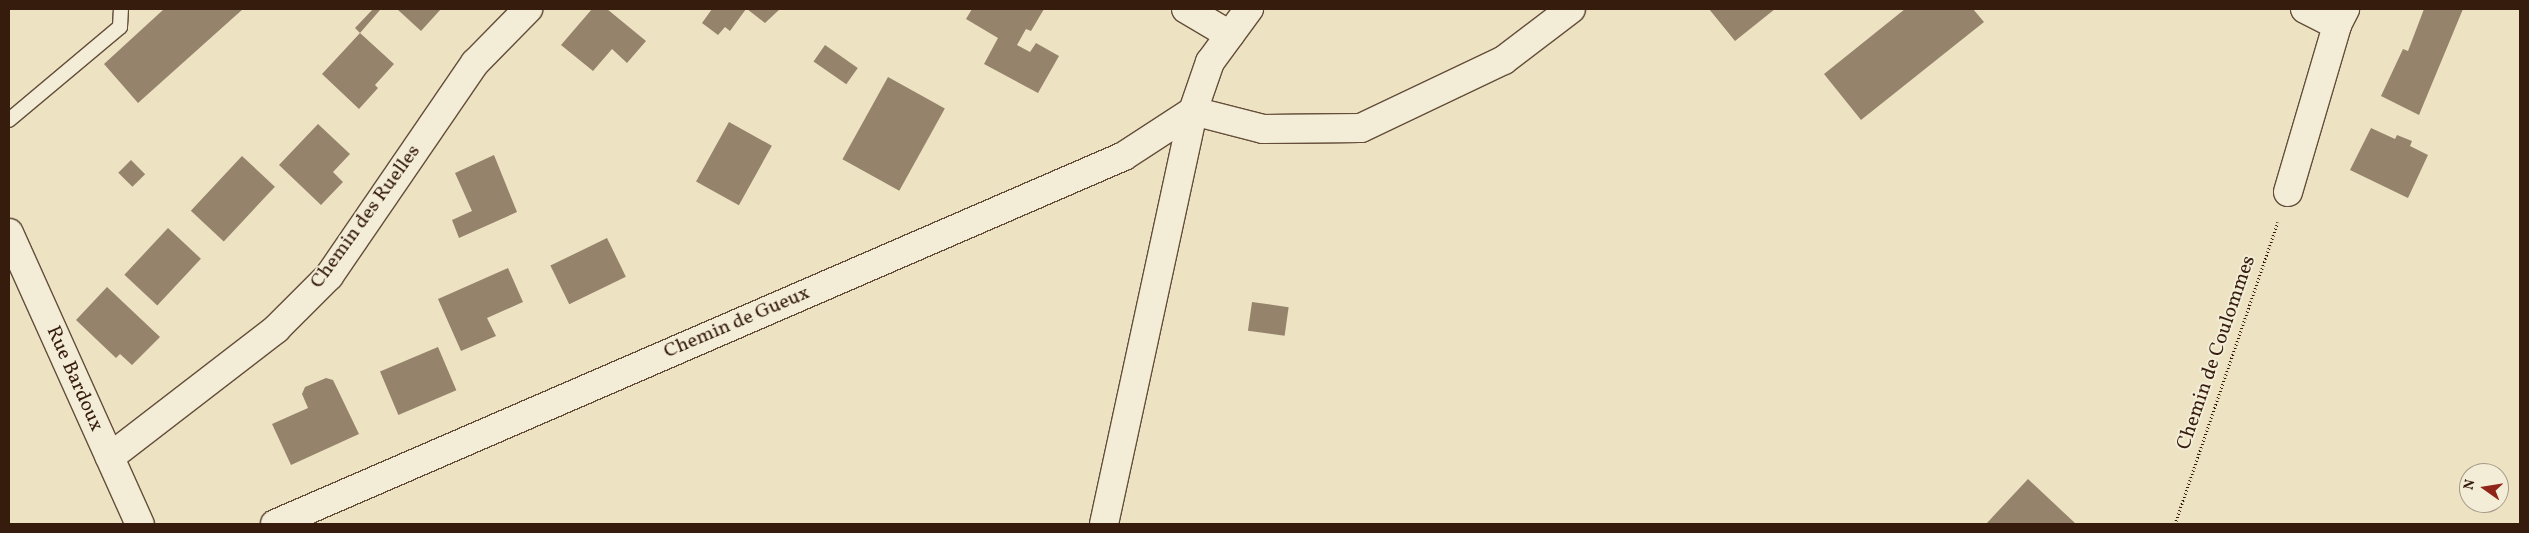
<!DOCTYPE html>
<style>
body{margin:0}
#map{position:relative;width:2529px;height:533px;overflow:hidden;background:#ede3c3;font-family:Vollkorn,serif}
div>[style]{position:absolute}
[style*='--x']{left:calc(var(--x)*1px);top:calc(var(--y)*1px);width:calc(var(--w)*1px);rotate:calc(var(--a)*1deg)}
.building>*{inset:0;background:#95836c;transform-origin:0 0}
.path>*{height:3px;margin-top:-1.5px;transform-origin:0;background:repeating-linear-gradient(90deg,#361c0d 0 1px,transparent 0 3.5px)}
.roads{filter:drop-shadow(1px 0 #644e3a) drop-shadow(-1px 0 #644e3a) drop-shadow(0 1px #644e3a) drop-shadow(0 -1px #644e3a)}
.service>*{height:14px;margin:-7px;padding:0 7px;transform-origin:7px;border-radius:7px;background:#f3edd8}
.minor>*{height:28px;margin:-14px;padding:0 14px;transform-origin:14px;border-radius:14px;background:#f3edd8}
.tertiary>*{height:28px;margin:-14px;padding:0 14px;transform-origin:14px;border-radius:14px;background:#f3edd8}
span{translate:-50% -50%;white-space:nowrap;text-align:center;line-height:1.15;-webkit-text-stroke:4px #f3edd8;paint-order:stroke}
.street-label{font-size:20px;color:#361c0d}
.frame{position:absolute;inset:0;border:10px solid #361c0d;pointer-events:none}
.north{position:absolute;left:2459px;top:463px;width:50px;height:50px;box-sizing:border-box;background:#f3edd8;border:1px solid #a79987;border-radius:50%;rotate:283deg;font-size:14px;font-weight:700;line-height:20px;text-align:center;color:#361c0d}
.north::after{content:'';display:block;margin:auto;width:18px;height:22px;background:#8f2418;clip-path:polygon(50% 0,100% 100%,50% 72%,0 100%)}
</style>
<div id="map">
<div class="building">
<i style="clip-path:polygon(164px 9px,243px 9px,138px 103px,104px 64px)"></i>
<i style="clip-path:polygon(373px 9px,380px 10px,360px 33px,355px 28px)"></i>
<i style="clip-path:polygon(397px 9px,441px 9px,421px 31px)"></i>
<i style="clip-path:polygon(592px 9px,607px 9px,646px 41px,627px 63px,612px 49px,593px 71px,561px 45px)"></i>
<i style="clip-path:polygon(712px 9px,746px 9px,730px 31px,725px 27px,718px 35px,702px 23px)"></i>
<i style="clip-path:polygon(747px 9px,780px 9px,765px 23px)"></i>
<i style="clip-path:polygon(972px 9px,1044px 9px,1031px 31px,1026px 29px,1017px 45px,1030px 52px,1036px 43px,1059px 56px,1038px 93px,984px 64px,998px 38px,966px 19px)"></i>
<i style="clip-path:polygon(1709px 9px,1775px 9px,1735px 41px)"></i>
<i style="clip-path:polygon(1905px 9px,1973px 9px,1984px 22px,1861px 120px,1824px 74px)"></i>
<i style="clip-path:polygon(2424px 9px,2463px 9px,2419px 115px,2381px 96px,2403px 49px,2408px 51px)"></i>
<i style="clip-path:polygon(360px 33px,394px 64px,375px 85px,378px 88px,359px 109px,322px 74px)"></i>
<i style="left:825px;top:45px;width:40px;height:20px;rotate:35deg"></i>
<i style="left:888px;top:77px;width:65px;height:94px;rotate:29deg"></i>
<i style="left:729px;top:122px;width:49px;height:68px;rotate:29deg"></i>
<i style="clip-path:polygon(318px 124px,350px 154px,333px 172px,343px 182px,321px 205px,279px 165px)"></i>
<i style="clip-path:polygon(2371px 128px,2395px 139px,2397px 135px,2412px 141px,2410px 146px,2428px 155px,2408px 198px,2350px 170px)"></i>
<i style="clip-path:polygon(494px 155px,517px 212px,459px 238px,452px 220px,472px 211px,455px 173px)"></i>
<i style="left:242px;top:156px;width:45px;height:75px;rotate:43deg"></i>
<i style="left:131px;top:160px;width:20px;height:18px;rotate:45deg"></i>
<i style="left:168px;top:228px;width:45px;height:64px;rotate:43deg"></i>
<i style="left:607px;top:238px;width:43px;height:63px;rotate:64deg"></i>
<i style="clip-path:polygon(508px 268px,523px 302px,487px 318px,496px 336px,461px 351px,438px 299px)"></i>
<i style="clip-path:polygon(107px 287px,160px 337px,132px 365px,120px 354px,116px 358px,76px 320px)"></i>
<i style="left:1252px;top:302px;width:37px;height:29px;rotate:8deg"></i>
<i style="left:438px;top:347px;width:47px;height:63px;rotate:67deg"></i>
<i style="clip-path:polygon(326px 378px,333px 380px,359px 434px,291px 465px,272px 424px,308px 408px,302px 394px,305px 387px)"></i>
<i style="clip-path:polygon(2028px 479px,2076px 524px,1986px 524px)"></i>
</div>
<div class="path">
<i style="--x:2175;--y:524;--w:319;--a:-71.2"></i>
</div>
<div class="roads">
<div class="service">
<i style="--x:9;--y:120;--w:145;--a:-40"></i>
<i style="--x:120;--y:27;--w:18;--a:-87"></i>
</div>
<div class="minor">
<i style="--x:2305;--y:9;--w:36;--a:27"></i>
<i style="--x:1193;--y:111;--w:72;--a:14.4"></i>
<i style="--x:1263;--y:129;--w:98;--a:-0.6"></i>
<i style="--x:1361;--y:128;--w:158;--a:-25.4"></i>
<i style="--x:1504;--y:60;--w:84;--a:-37.3"></i>
<i style="--x:2288;--y:192;--w:174;--a:-73.6"></i>
<i style="--x:2337;--y:25;--w:18;--a:-63"></i>
<i style="--x:9;--y:233;--w:319;--a:65.8"></i>
<i style="--x:110;--y:457;--w:210;--a:-37.6"></i>
<i style="--x:276;--y:329;--w:75;--a:-45"></i>
<i style="--x:329;--y:276;--w:258;--a:-55.6"></i>
<i style="--x:475;--y:63;--w:76;--a:-45.5"></i>
<i style="--x:275;--y:524;--w:925;--a:-23.43"></i>
<i style="--x:1124;--y:156;--w:82;--a:-33.1"></i>
<i style="--x:1104;--y:524;--w:422;--a:-77.8"></i>
</div>
<div class="tertiary">
<i style="--x:1186;--y:9;--w:51;--a:30.6"></i>
<i style="--x:1193;--y:111;--w:52;--a:-70.9"></i>
<i style="--x:1210;--y:62;--w:66;--a:-53.7"></i>
</div>
</div>
<div class="street-label">
<span style="left:366px;top:217px;rotate:-54deg">Chemin des Ruelles</span>
<span style="left:737px;top:323px;rotate:-23deg">Chemin de Gueux</span>
<span style="left:2217px;top:353px;rotate:-71deg">Chemin de Coulommes</span>
<span style="left:74px;top:379px;rotate:66deg">Rue Bardoux</span>
</div>
<div class="frame"></div>
<div class="north">N</div>
</div>
